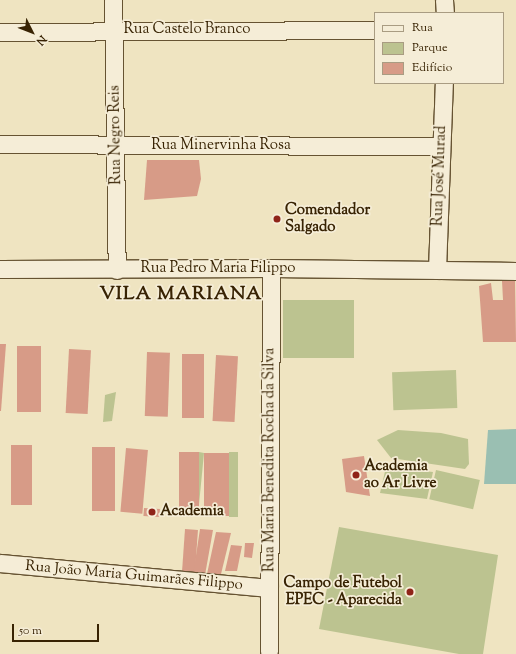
<!DOCTYPE html>
<meta charset="utf-8">
<style>
body{margin:0}
#map{position:relative;width:516px;height:654px;overflow:hidden;background:#efe4c1;font-family:"Sorts Mill Goudy",serif}
div>[style]{position:absolute}
[style*='--x']{left:calc(var(--x)*1px);top:calc(var(--y)*1px);width:calc(var(--w)*1px);rotate:calc(var(--a)*1deg)}
.green>*{inset:0;background:#bcc390;transform-origin:0 0}
.water>*{inset:0;background:#9abfb2}
.building>*{inset:0;background:#d79b87;transform-origin:0 0}
.roads{filter:drop-shadow(1px 0 #665332) drop-shadow(-1px 0 #665332) drop-shadow(0 1px #665332) drop-shadow(0 -1px #665332)}
.minor>*{height:17px;margin:-8.5px;padding:0 8.5px;transform-origin:8.5px;border-radius:8.5px;background:#f5edd7}
.dots>*{width:11px;height:11px;translate:-50% -50%;box-sizing:border-box;border:2px solid #f5edd7;border-radius:50%}
span{translate:-50% -50%;white-space:nowrap;text-align:center;line-height:1.15;-webkit-text-stroke:3.5px #f5edd7;paint-order:stroke}
.street-label{font-size:15px;color:#382303}
.poi-label{font-size:15px;color:#382303;font-weight:700}
.left{translate:0 -50%;text-align:left}
.right{translate:-100% -50%;text-align:right}
.district-label{font-size:19px;color:#382303;font-weight:700;letter-spacing:1px}
.legend{position:absolute;left:374px;top:12px;width:130px;height:72px;box-sizing:border-box;background:#f5edd7;border:1px solid #a99c82;margin:0;padding:5px 7px;list-style:none;font-size:12px;color:#382303}
.legend li{display:flex;align-items:center;gap:8px;height:20px}
.legend b{width:20px;border:1px solid #a99c82}
.north{position:absolute;left:12px;top:12px;width:40px;height:40px;-webkit-text-stroke:3px #f5edd7;paint-order:stroke;rotate:132deg;font-size:11px;font-weight:700;line-height:16px;text-align:center;color:#382303}
.north::after{content:'';display:block;margin:auto;width:14px;height:18px;background:#382303;clip-path:polygon(50% 0,100% 100%,50% 72%,0 100%)}
.scale{position:absolute;left:12px;top:624px;width:87px;height:18px;box-sizing:border-box;border:2px solid #382303;border-top:0;padding-left:5px;font-size:12px;line-height:14px;white-space:nowrap;color:#382303;-webkit-text-stroke:3px #f5edd7;paint-order:stroke}
</style>
<div id="map">
<div class="green">
<i style="left:354px;top:300px;width:58px;height:71px;rotate:90deg"></i>
<i style="left:456px;top:370px;width:38px;height:64px;rotate:88deg"></i>
<i style="clip-path:polygon(116px 392px,112px 421px,103px 422px,105px 395px)"></i>
<i style="clip-path:polygon(398px 430px,441px 433px,468px 439px,469px 464px,465px 469px,391px 458px,377px 440px)"></i>
<i style="clip-path:polygon(199px 452px,204px 453px,198px 515px,194px 515px)"></i>
<i style="left:229px;top:452px;width:9px;height:65px"></i>
<i style="clip-path:polygon(386px 467px,433px 472px,427px 499px,380px 493px)"></i>
<i style="left:436px;top:470px;width:45px;height:30px;rotate:13deg"></i>
<i style="clip-path:polygon(339px 527px,498px 555px,483px 654px,459px 654px,319px 629px)"></i>
</div>
<div class="water">
<i style="clip-path:polygon(516px 429px,516px 484px,484px 484px,488px 430px)"></i>
</div>
<div class="building">
<i style="clip-path:polygon(147px 160px,199px 160px,201px 179px,197px 196px,144px 200px)"></i>
<i style="clip-path:polygon(515px 279px,516px 342px,483px 342px,479px 286px,491px 283px,493px 300px,503px 300px,502px 281px)"></i>
<i style="clip-path:polygon(0 344px,6px 344px,1px 411px,0 411px)"></i>
<i style="left:17px;top:346px;width:24px;height:66px"></i>
<i style="left:69px;top:349px;width:22px;height:64px;rotate:3deg"></i>
<i style="left:147px;top:352px;width:23px;height:64px;rotate:2deg"></i>
<i style="left:182px;top:354px;width:22px;height:64px"></i>
<i style="left:216px;top:355px;width:22px;height:66px;rotate:3deg"></i>
<i style="left:11px;top:445px;width:21px;height:60px"></i>
<i style="left:92px;top:447px;width:23px;height:64px"></i>
<i style="left:126px;top:448px;width:22px;height:64px;rotate:5deg"></i>
<i style="left:179px;top:452px;width:20px;height:64px"></i>
<i style="left:204px;top:453px;width:25px;height:63px"></i>
<i style="clip-path:polygon(364px 456px,370px 496px,346px 492px,342px 459px)"></i>
<i style="left:144px;top:508px;width:16px;height:8px;rotate:4deg"></i>
<i style="left:185px;top:529px;width:13px;height:46px;rotate:4deg"></i>
<i style="clip-path:polygon(200px 529px,213px 530px,205px 575px,193px 575px)"></i>
<i style="clip-path:polygon(216px 532px,231px 533px,221px 574px,207px 574px)"></i>
<i style="clip-path:polygon(245px 543px,254px 543px,252px 558px,244px 557px)"></i>
<i style="clip-path:polygon(231px 545px,242px 546px,237px 571px,225px 571px)"></i>
</div>
<div class="roads">
<div class="minor">
<i style="--x:113;--y:0;--w:270;--a:89.2"></i>
<i style="--x:444;--y:0;--w:13;--a:86"></i>
<i style="--x:0;--y:32;--w:375;--a:-0.3"></i>
<i style="--x:0;--y:144;--w:441;--a:0.3"></i>
<i style="--x:0;--y:269;--w:271;--a:-0.2"></i>
<i style="--x:271;--y:268;--w:245;--a:0.7"></i>
<i style="--x:437;--y:270;--w:187;--a:-87.9"></i>
<i style="--x:0;--y:563;--w:270;--a:5.3"></i>
<i style="--x:269;--y:651;--w:383;--a:-89.7"></i>
</div>
</div>
<div class="dots">
<i style="left:277px;top:219px;background:#8f2418"></i>
<i style="left:356px;top:475px;background:#8f2418"></i>
<i style="left:152px;top:512px;background:#8f2418"></i>
<i style="left:410px;top:592px;background:#8f2418"></i>
</div>
<div class="street-label">
<span style="left:187px;top:30px">Rua Castelo Branco</span>
<span style="left:116px;top:135px;rotate:-91deg">Rua Negro Reis</span>
<span style="left:221px;top:146px">Rua Minervinha Rosa</span>
<span style="left:440px;top:176px;rotate:-88deg">Rua José Murad</span>
<span style="left:218px;top:269px">Rua Pedro Maria Filippo</span>
<span style="left:270px;top:460px;rotate:-90deg">Rua Maria Benedita Rocha da Silva</span>
<span style="left:134px;top:576px;rotate:5deg">Rua João Maria Guimarães Filippo</span>
</div>
<div class="poi-label">
<span class="left" style="left:285px;top:219px">Comendador<br>Salgado</span>
<span class="left" style="left:364px;top:475px">Academia<br>ao Ar Livre</span>
<span class="left" style="left:160px;top:512px">Academia</span>
<span class="right" style="left:402px;top:592px">Campo de Futebol<br>EPEC - Aparecida</span>
</div>
<div class="district-label">
<span style="left:181px;top:295px">VILA MARIANA</span>
</div>
<ul class="legend">
<li><b style="height:5px;background:#f5edd7"></b>Rua</li>
<li><b style="height:11px;background:#bcc390"></b>Parque</li>
<li><b style="height:11px;background:#d79b87"></b>Edifício</li>
</ul>
<div class="north">N</div>
<div class="scale">50 m</div>
</div>
